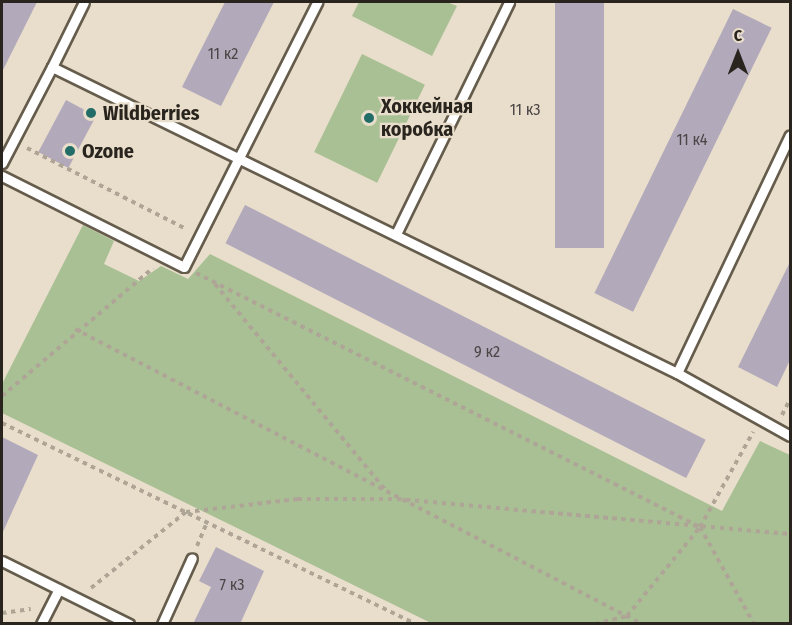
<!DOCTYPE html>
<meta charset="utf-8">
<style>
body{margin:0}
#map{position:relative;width:792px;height:625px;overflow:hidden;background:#e9decb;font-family:"Fira Sans Condensed",sans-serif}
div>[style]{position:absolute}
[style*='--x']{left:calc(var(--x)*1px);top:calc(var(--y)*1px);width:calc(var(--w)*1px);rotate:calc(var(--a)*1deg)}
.green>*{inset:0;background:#a8c094;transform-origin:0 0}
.building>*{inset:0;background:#b2a9bb;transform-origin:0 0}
.path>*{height:4px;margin-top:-2px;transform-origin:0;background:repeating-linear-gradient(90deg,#aea596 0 4.5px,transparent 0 9px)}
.roads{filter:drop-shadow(2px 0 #655c4c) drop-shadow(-2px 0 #655c4c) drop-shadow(0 2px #655c4c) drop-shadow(0 -2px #655c4c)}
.service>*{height:9px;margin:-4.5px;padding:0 4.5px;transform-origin:4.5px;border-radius:4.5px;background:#fff}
.dots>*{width:16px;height:16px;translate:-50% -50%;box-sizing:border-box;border:3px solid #e9decb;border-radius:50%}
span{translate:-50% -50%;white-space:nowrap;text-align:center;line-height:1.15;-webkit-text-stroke:4.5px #e9decb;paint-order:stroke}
.number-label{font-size:16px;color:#4b4645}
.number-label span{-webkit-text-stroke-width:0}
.poi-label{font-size:20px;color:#29251e;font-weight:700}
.left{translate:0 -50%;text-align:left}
.frame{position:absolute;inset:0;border:3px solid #29251e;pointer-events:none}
.north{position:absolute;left:708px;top:24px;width:60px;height:60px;-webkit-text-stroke:4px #e9decb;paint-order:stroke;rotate:0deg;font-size:16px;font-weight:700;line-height:24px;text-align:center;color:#29251e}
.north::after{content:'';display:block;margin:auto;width:21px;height:27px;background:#29251e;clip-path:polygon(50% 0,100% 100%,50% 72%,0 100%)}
</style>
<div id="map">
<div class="green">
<i style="clip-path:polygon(359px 2px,447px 2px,457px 6px,432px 56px,352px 16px)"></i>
<i style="left:362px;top:54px;width:70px;height:109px;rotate:26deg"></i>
<i style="clip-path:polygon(83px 225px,114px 241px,104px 264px,139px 281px,161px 266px,188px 279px,210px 254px,722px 511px,760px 441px,790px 455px,790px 623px,431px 623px,2px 413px,2px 384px)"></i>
</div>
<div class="building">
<i style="clip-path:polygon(2px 2px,37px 2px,2px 72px)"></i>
<i style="clip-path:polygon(225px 2px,274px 2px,221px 106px,182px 87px)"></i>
<i style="left:555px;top:2px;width:49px;height:246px"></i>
<i style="left:733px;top:9px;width:43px;height:316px;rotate:26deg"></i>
<i style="left:66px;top:100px;width:34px;height:59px;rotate:28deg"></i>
<i style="left:245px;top:205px;width:517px;height:43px;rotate:27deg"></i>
<i style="clip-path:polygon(790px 262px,790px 360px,777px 387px,738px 367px)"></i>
<i style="clip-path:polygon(2px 437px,38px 455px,2px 534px)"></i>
<i style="clip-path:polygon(216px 547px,264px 571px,240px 624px,193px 624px,211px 587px,199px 581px)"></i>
</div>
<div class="path">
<i style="--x:27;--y:148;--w:178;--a:27"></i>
<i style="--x:196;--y:273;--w:564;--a:26.75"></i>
<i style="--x:700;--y:527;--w:111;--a:60.9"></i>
<i style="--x:215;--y:284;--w:271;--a:50.4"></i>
<i style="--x:75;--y:329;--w:639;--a:27.49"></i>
<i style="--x:2;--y:396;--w:198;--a:-40.3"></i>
<i style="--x:782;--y:415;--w:18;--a:-63"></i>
<i style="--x:2;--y:423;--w:460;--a:25.9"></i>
<i style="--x:197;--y:546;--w:26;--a:-67"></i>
<i style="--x:91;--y:588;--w:122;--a:-38.7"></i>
<i style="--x:186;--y:512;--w:113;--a:-6.6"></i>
<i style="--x:298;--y:499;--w:99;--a:0"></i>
<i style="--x:397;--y:499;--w:395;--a:5.1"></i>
<i style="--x:2;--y:613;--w:29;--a:-8"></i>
<i style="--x:595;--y:624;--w:33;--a:-14"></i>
<i style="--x:627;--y:616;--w:115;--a:-50.6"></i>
<i style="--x:700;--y:527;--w:109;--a:-60.8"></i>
</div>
<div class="roads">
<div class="service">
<i style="--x:52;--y:67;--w:72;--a:-63.8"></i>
<i style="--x:2;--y:163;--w:108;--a:-62.5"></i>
<i style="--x:52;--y:67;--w:696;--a:26.09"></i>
<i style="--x:677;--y:373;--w:129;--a:29.1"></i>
<i style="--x:2;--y:176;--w:203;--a:26.6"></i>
<i style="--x:184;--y:267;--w:297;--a:-63.3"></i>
<i style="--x:396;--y:234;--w:258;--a:-64"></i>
<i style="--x:677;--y:373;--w:263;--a:-64.6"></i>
<i style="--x:2;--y:561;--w:142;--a:26.4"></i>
<i style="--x:41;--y:624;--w:39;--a:-63"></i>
<i style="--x:162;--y:624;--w:72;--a:-65.6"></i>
</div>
</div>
<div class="dots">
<i style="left:91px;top:113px;background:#226d68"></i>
<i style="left:369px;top:118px;background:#226d68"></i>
<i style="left:70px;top:151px;background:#226d68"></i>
</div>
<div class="number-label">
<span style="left:223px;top:54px">11 к2</span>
<span style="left:525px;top:110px">11 к3</span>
<span style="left:692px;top:140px">11 к4</span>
<span style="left:487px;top:352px">9 к2</span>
<span style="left:232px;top:585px">7 к3</span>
</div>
<div class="poi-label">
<span class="left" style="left:381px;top:118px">Хоккейная<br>коробка</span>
<span class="left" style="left:103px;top:113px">Wildberries</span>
<span class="left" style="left:82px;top:151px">Ozone</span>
</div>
<div class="frame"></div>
<div class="north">С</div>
</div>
